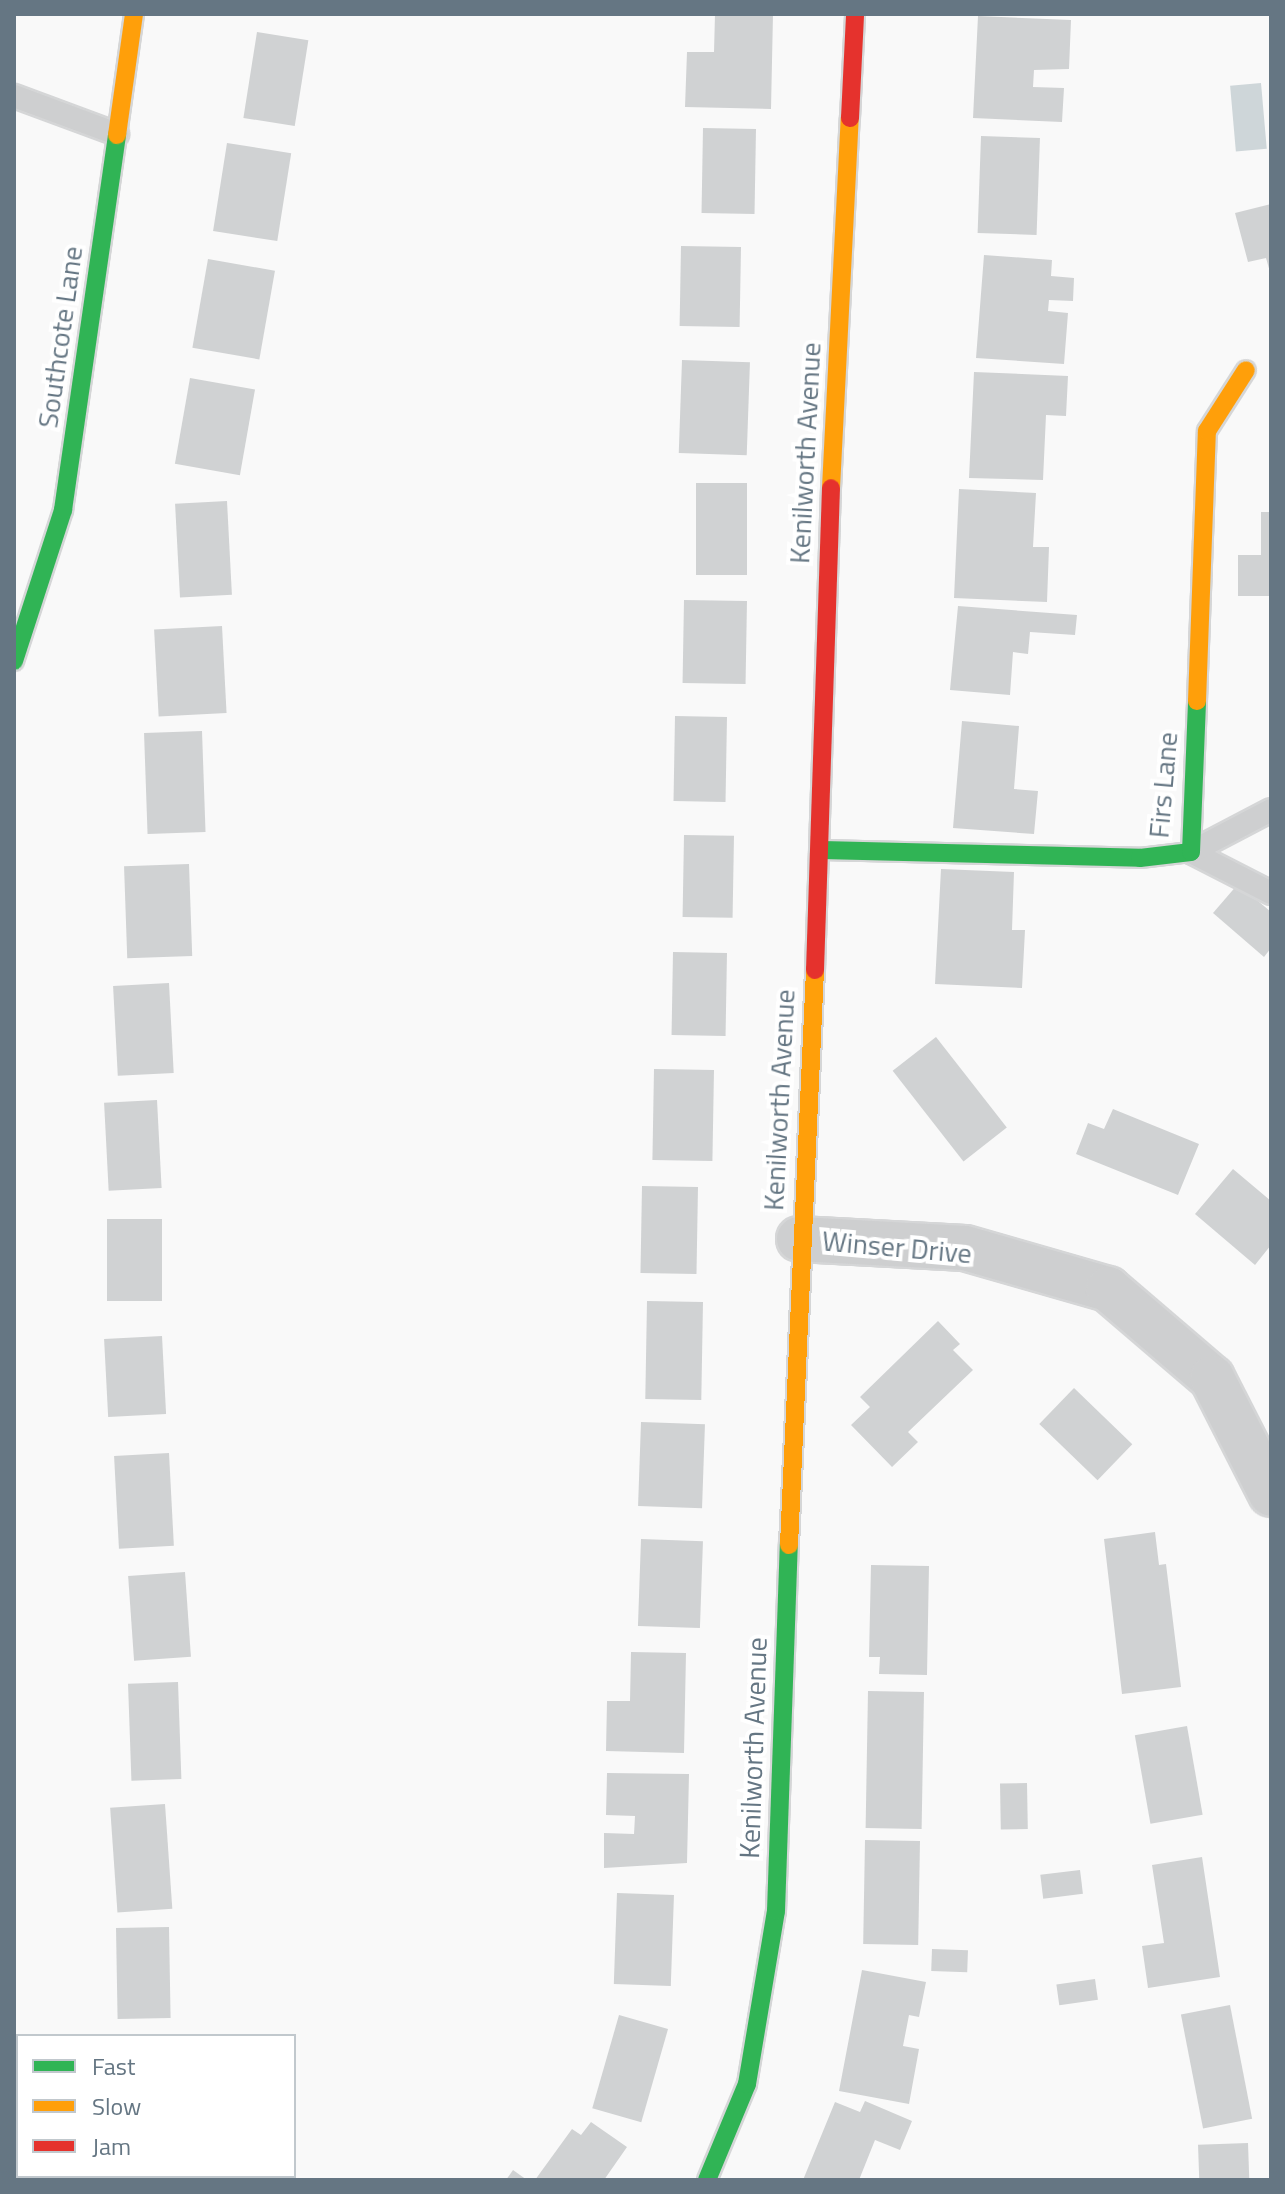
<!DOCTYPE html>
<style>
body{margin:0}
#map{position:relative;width:1285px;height:2194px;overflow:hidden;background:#f9f9f9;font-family:"Titillium Web",sans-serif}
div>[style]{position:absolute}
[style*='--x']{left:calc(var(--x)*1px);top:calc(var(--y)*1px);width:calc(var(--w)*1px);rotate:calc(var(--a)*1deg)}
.water>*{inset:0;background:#ced6d9;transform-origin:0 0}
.building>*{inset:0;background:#d0d2d3;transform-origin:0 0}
.roads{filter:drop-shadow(2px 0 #d5d6d7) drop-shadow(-2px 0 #d5d6d7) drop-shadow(0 2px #d5d6d7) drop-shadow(0 -2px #d5d6d7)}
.lane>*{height:22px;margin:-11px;padding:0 11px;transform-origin:11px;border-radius:11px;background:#cecfd0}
.street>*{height:44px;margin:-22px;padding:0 22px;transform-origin:22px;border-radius:22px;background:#cecfd0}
.fast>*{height:18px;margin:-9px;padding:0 9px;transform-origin:9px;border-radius:9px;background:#30b455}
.slow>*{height:18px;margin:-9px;padding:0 9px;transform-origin:9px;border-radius:9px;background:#ff9f0a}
.jam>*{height:18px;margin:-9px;padding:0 9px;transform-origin:9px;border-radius:9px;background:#e5322d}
span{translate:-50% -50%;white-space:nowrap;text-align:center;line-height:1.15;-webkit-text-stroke:8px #fff;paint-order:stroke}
.street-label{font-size:28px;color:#657683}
.frame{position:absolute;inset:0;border:16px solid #657683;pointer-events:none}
.legend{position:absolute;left:16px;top:2034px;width:280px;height:144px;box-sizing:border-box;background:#fff;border:2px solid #c1c8cd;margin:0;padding:10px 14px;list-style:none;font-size:24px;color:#657683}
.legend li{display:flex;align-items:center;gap:16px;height:40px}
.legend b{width:40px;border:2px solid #c1c8cd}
</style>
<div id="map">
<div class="water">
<i style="left:1261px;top:83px;width:66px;height:31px;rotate:85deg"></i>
</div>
<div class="building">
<i style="clip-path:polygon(715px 14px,773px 14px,771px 109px,685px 107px,687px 52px,714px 52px)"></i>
<i style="clip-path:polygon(978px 16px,1071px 20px,1069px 69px,1034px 70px,1033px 87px,1064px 88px,1062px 122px,973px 118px)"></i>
<i style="left:257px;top:32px;width:52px;height:87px;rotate:9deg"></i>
<i style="left:703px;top:128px;width:53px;height:85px;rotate:1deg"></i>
<i style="left:981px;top:136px;width:59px;height:97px;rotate:2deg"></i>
<i style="left:227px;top:143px;width:65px;height:89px;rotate:9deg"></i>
<i style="clip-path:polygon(1271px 204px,1271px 272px,1270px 272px,1266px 258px,1248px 262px,1235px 213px)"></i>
<i style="left:681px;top:246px;width:60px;height:80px;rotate:1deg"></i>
<i style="clip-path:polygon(984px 255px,1052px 260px,1051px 276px,1074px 278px,1073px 301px,1049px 300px,1048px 311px,1068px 313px,1064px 364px,976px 358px)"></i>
<i style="left:208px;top:259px;width:68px;height:90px;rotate:10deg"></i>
<i style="left:682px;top:360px;width:68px;height:93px;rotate:2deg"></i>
<i style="clip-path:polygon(974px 372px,1068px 376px,1066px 416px,1046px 415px,1043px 480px,969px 478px)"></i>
<i style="left:190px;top:378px;width:66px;height:87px;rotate:10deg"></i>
<i style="left:696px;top:483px;width:51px;height:92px"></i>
<i style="clip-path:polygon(959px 489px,1036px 493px,1033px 547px,1049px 547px,1047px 602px,954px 598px)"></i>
<i style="left:227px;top:501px;width:94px;height:52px;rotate:87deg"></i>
<i style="clip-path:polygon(1261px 512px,1271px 512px,1271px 596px,1238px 596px,1238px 555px,1261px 555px)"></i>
<i style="left:684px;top:600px;width:63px;height:83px;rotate:1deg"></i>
<i style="clip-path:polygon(958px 606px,1077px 615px,1075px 635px,1030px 632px,1028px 654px,1013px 652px,1010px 695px,950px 690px)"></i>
<i style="left:222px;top:626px;width:87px;height:68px;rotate:87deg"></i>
<i style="left:675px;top:716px;width:52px;height:85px;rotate:1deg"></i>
<i style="clip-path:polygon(962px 721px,1019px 726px,1014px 789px,1038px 791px,1034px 834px,953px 828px)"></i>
<i style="left:202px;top:731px;width:101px;height:58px;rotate:88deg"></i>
<i style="left:684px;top:835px;width:50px;height:82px;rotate:1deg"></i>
<i style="left:189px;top:864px;width:92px;height:65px;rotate:88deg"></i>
<i style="clip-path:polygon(941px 869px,1014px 872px,1012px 930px,1025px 930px,1022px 988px,935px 984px)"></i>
<i style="clip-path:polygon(1238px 884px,1271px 912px,1271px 948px,1264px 957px,1213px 913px)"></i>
<i style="left:673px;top:952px;width:54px;height:83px;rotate:1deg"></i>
<i style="left:169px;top:983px;width:90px;height:56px;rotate:87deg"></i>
<i style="left:936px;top:1037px;width:115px;height:55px;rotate:52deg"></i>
<i style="left:654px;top:1069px;width:60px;height:91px;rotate:1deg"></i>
<i style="left:157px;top:1100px;width:88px;height:53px;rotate:87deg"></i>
<i style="clip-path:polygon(1113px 1109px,1199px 1144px,1178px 1195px,1076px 1154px,1088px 1123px,1104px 1129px)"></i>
<i style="clip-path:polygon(1233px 1169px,1271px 1201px,1271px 1245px,1255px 1265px,1195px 1214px)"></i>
<i style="left:642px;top:1186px;width:56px;height:87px;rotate:1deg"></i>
<i style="left:107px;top:1219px;width:55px;height:82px"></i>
<i style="left:647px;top:1301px;width:56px;height:98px;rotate:1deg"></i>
<i style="clip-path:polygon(938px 1321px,960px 1344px,953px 1350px,973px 1370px,908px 1432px,918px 1442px,892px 1467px,851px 1425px,870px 1407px,860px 1397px)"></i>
<i style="left:162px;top:1336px;width:78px;height:58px;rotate:87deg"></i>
<i style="left:1074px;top:1388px;width:81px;height:50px;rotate:44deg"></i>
<i style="left:641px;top:1422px;width:64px;height:84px;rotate:2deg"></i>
<i style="left:169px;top:1453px;width:93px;height:55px;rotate:87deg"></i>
<i style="clip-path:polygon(1155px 1532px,1159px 1565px,1166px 1564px,1181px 1687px,1122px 1694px,1104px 1539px)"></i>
<i style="left:641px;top:1539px;width:62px;height:87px;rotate:2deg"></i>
<i style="clip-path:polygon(871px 1565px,929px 1566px,927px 1675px,879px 1674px,880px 1657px,869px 1657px)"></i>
<i style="left:185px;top:1572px;width:85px;height:57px;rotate:86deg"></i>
<i style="clip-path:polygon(631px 1652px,686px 1653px,684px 1753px,606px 1751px,607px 1701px,630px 1701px)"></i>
<i style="left:178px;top:1682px;width:97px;height:50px;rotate:88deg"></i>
<i style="left:868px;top:1691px;width:56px;height:137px;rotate:1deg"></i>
<i style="left:1187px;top:1726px;width:90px;height:53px;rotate:80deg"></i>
<i style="clip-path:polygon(607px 1773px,689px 1774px,687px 1863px,604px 1868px,604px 1833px,634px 1834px,635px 1816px,606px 1815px)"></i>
<i style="left:1027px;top:1783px;width:46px;height:27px;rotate:89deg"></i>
<i style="left:165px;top:1804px;width:105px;height:55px;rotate:86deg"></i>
<i style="left:865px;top:1840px;width:55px;height:104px;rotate:1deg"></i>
<i style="clip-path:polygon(1202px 1857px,1220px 1977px,1148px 1988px,1142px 1946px,1164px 1943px,1152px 1865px)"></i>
<i style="left:1080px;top:1870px;width:24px;height:40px;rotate:83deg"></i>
<i style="left:617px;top:1893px;width:57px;height:91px;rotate:2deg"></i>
<i style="left:169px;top:1927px;width:91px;height:53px;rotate:89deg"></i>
<i style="left:932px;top:1949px;width:36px;height:22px;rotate:2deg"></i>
<i style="clip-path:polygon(862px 1970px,926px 1982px,919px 2017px,909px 2015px,903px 2046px,919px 2049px,909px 2104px,839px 2091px)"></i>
<i style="left:1095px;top:1979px;width:21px;height:39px;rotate:82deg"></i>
<i style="left:1230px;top:2005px;width:116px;height:50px;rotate:79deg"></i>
<i style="left:619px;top:2015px;width:51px;height:97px;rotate:16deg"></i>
<i style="clip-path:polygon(865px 2101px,912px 2121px,900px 2150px,875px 2140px,859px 2180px,803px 2180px,835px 2102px,860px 2112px)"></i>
<i style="clip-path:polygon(591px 2122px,627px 2147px,604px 2180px,535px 2180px,572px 2129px,581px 2135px)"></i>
<i style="left:1248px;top:2143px;width:37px;height:50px;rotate:88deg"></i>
<i style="clip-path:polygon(513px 2170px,527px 2180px,506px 2180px)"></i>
<i style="left:132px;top:2176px;width:54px;height:4px"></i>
</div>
<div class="roads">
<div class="lane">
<i style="--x:14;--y:96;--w:110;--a:20.3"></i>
<i style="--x:1191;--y:852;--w:90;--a:27.1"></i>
<i style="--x:1191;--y:852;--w:90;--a:-27.7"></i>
</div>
<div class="street">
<i style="--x:799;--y:1239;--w:166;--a:3.1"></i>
<i style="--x:965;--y:1248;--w:149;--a:16"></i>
<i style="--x:1108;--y:1289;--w:137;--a:40.6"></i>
<i style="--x:1212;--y:1378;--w:130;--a:63"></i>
</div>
<div class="fast">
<i style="--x:14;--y:661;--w:159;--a:-72"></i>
<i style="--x:63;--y:510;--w:379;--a:-81.8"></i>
<i style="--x:822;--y:850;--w:318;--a:1.4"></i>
<i style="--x:1140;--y:858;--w:51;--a:-6.7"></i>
<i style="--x:1191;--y:852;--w:151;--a:-87.7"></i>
<i style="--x:707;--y:2180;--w:104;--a:-67.4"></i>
<i style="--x:747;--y:2084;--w:175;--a:-80.5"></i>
<i style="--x:776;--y:1911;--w:366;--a:-88"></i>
</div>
<div class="slow">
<i style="--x:117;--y:135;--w:122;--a:-82"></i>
<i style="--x:831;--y:488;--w:370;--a:-87.1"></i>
<i style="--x:1197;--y:701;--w:270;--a:-87.9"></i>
<i style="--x:1207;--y:431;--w:72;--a:-57.4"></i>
<i style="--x:789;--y:1545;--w:576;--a:-87.41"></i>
</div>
<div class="jam">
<i style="--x:850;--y:118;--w:104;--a:-87.2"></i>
<i style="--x:815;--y:970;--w:482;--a:-88.1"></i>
</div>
</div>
<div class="street-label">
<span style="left:60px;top:337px;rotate:-82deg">Southcote Lane</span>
<span style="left:805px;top:453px;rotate:-87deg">Kenilworth Avenue</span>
<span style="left:1163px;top:785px;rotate:-85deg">Firs Lane</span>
<span style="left:779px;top:1100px;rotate:-87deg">Kenilworth Avenue</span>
<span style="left:897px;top:1247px;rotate:5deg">Winser Drive</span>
<span style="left:753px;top:1748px;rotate:-88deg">Kenilworth Avenue</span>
</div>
<div class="frame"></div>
<ul class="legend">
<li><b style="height:10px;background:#30b455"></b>Fast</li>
<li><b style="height:10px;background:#ff9f0a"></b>Slow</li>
<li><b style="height:10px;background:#e5322d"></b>Jam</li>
</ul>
</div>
